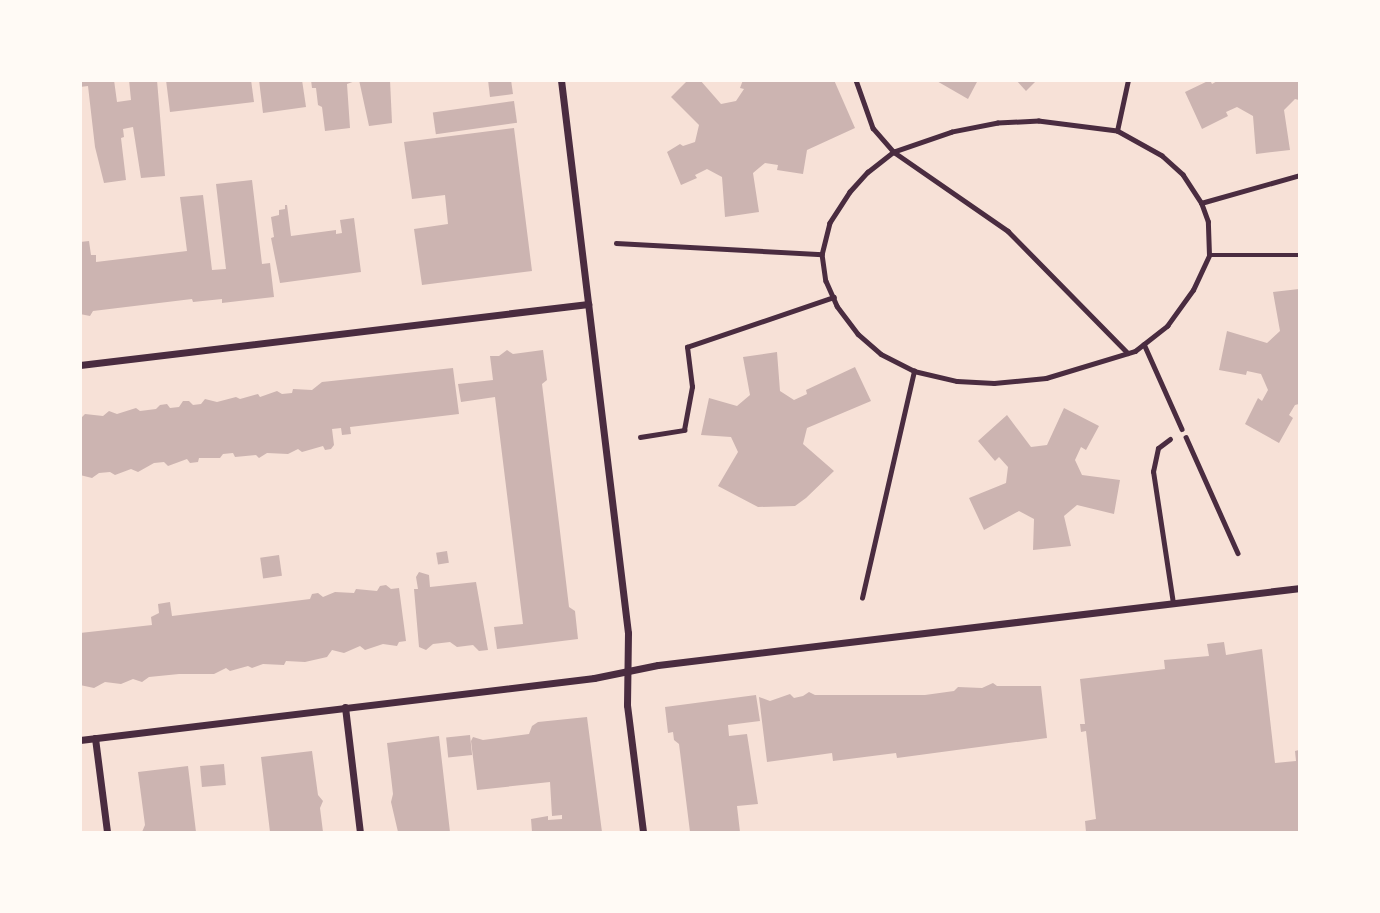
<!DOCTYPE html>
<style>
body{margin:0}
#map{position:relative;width:1380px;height:913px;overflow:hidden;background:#f7e1d7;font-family:Helvetica,sans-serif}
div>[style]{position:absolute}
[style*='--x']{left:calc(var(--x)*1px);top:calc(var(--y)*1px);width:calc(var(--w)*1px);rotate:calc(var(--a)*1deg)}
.building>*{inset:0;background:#ccb4b1;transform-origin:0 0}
.path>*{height:4.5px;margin:-2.25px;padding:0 2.25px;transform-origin:2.25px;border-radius:2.25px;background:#4a2c40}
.service>*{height:5px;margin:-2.5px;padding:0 2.5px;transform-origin:2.5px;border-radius:2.5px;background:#4a2c40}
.minor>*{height:7px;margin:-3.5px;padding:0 3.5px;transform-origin:3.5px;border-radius:3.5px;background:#4a2c40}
span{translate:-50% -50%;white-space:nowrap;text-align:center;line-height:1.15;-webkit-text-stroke:5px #fffaf5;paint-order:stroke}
.frame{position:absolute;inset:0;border:82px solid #fffaf5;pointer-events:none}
</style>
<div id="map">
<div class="building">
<i style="clip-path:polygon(80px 80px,114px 80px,117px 102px,131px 100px,129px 80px,157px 80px,165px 176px,141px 178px,133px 127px,123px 129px,124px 137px,121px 138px,126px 180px,104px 183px,95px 147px,88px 86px,80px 87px)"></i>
<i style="clip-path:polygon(166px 80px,251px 80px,254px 102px,170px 112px)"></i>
<i style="clip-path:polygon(259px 80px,302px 80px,306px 107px,263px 113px)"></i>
<i style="clip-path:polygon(311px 80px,358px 80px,347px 84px,350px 128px,325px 131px,322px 107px,318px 105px,316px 88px,312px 88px)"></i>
<i style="clip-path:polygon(359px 80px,390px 80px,392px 123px,369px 126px)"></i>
<i style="clip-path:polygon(488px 80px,511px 80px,513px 94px,490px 97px)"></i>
<i style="clip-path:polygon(688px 80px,700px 80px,721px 104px,736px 101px,744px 89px,740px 88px,743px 80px,834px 80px,855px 128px,807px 150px,803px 174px,777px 170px,778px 165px,765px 163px,753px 173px,759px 212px,725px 217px,722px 177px,707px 169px,695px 175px,697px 178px,681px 185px,667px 152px,680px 144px,683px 146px,695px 142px,699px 125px,671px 97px)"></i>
<i style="clip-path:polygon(935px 80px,978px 80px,968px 99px)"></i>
<i style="clip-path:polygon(1016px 80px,1037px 80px,1026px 91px)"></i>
<i style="clip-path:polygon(1210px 80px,1212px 84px,1219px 80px,1299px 80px,1299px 100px,1295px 99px,1284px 110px,1290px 150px,1256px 154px,1253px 116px,1237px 107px,1226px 112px,1228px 116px,1202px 129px,1185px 92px)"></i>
<i style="left:514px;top:101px;width:22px;height:82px;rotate:82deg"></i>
<i style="clip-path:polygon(514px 128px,532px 271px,422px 285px,414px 229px,448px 224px,445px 195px,412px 199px,404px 142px)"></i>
<i style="clip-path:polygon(252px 180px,262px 264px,270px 263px,274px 297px,222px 303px,222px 299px,193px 302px,192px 299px,93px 311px,90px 316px,80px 314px,80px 242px,89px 241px,91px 255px,96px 255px,96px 262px,187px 251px,180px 197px,203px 195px,212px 270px,226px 269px,216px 184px)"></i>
<i style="clip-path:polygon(285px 205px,287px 205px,291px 236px,336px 230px,336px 234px,342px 233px,340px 220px,354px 218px,361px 272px,280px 283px,271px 238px,274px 237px,271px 217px,279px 215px,279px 210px,285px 209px)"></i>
<i style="clip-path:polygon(1299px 289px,1299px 404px,1295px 405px,1289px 415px,1293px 418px,1279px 443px,1245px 424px,1258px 398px,1262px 401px,1268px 390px,1261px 374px,1247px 371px,1246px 375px,1219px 370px,1227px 331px,1267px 343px,1280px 331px,1273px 292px)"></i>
<i style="clip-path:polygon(507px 350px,513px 354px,543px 350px,547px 380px,542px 384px,559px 523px,569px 607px,575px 611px,578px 639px,497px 649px,494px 627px,523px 624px,495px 397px,461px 402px,458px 384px,493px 380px,490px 356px,499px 356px)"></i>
<i style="clip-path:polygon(777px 352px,780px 391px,794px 400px,807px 394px,806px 390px,855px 367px,871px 401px,807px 428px,803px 444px,834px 471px,806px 498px,795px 506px,758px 507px,718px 486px,738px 452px,731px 437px,701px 435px,709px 398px,737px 406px,750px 395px,743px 357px)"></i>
<i style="clip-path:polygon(453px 368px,459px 414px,350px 427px,351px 434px,342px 435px,341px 428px,332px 429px,334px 445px,331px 449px,325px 450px,323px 446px,302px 452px,298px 449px,288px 454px,267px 453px,259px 458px,256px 455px,235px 457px,233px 453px,223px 454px,220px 458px,199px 458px,198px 462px,190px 463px,187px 459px,168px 466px,164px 462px,154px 463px,138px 472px,131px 469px,115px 475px,110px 472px,99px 473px,92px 478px,80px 475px,80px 419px,85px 414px,103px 416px,109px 411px,117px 414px,136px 408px,140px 411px,156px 409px,160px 405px,167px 404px,170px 408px,179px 407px,183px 401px,189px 401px,193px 405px,201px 404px,205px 399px,217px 402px,236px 397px,240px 399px,258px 394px,260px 397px,277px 391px,282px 394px,292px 393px,293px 389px,312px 390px,322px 382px)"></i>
<i style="clip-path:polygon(1064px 408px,1099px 426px,1086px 450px,1081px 447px,1075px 460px,1082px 475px,1120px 480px,1114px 514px,1077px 505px,1064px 516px,1071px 546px,1033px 550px,1034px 519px,1019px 511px,984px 530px,969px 498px,1006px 483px,1008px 467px,999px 457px,995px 461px,978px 441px,1007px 415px,1031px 447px,1047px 445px)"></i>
<i style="left:447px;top:551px;width:12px;height:11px;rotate:81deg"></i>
<i style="left:279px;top:555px;width:21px;height:19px;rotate:82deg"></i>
<i style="clip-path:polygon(419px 572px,429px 575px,430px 587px,476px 582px,488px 650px,479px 651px,473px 645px,457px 647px,450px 642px,433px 644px,426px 650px,419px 647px,414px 589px,418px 589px,416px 577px)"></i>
<i style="clip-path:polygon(386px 585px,391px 589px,399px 588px,406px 641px,399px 642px,397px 646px,383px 644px,365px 650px,360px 646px,344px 653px,332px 650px,327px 657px,305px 662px,286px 661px,284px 665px,263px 664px,252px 668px,248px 666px,230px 671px,226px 668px,214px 674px,179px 674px,149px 677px,142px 682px,133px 679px,121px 684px,105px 682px,94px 688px,80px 685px,80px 633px,152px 625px,151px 617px,159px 613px,158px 604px,170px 602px,172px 616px,310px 599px,312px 594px,318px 593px,323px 597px,335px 592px,354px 593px,356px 589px,377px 591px,380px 586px)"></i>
<i style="clip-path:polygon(1224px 642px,1226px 655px,1262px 649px,1275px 763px,1296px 761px,1295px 751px,1299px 750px,1299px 832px,1086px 832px,1085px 821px,1096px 819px,1086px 731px,1081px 732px,1080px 724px,1085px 724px,1080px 679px,1165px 669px,1164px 660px,1209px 656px,1207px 644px)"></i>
<i style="clip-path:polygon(993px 683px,997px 686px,1041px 686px,1047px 738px,897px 758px,896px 753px,833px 761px,832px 753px,767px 762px,759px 697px,770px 701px,790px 694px,794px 698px,803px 696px,809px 692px,815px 695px,925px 695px,954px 691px,958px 687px,982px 688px)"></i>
<i style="clip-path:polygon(756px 695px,760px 721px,728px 725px,729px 736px,747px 734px,758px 804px,737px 806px,740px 832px,690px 832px,679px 744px,674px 740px,673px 732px,668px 733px,665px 707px)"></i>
<i style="clip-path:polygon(587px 717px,602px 832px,532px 832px,531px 819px,548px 816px,548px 820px,562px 819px,562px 815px,552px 816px,550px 782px,477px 790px,471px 741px,473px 737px,483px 740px,529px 734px,532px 726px,538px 722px)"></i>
<i style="left:470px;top:735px;width:20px;height:24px;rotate:84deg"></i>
<i style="clip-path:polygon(439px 736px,450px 832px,398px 832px,391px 802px,393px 794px,387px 743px)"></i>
<i style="clip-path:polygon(312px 751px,318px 795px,323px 801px,320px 808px,323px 832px,270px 832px,261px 757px)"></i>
<i style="left:224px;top:764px;width:21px;height:24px;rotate:85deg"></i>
<i style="clip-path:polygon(188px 766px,196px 832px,142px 832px,145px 825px,138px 772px)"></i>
</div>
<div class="path">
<i style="--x:856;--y:80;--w:51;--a:70.5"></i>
<i style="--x:873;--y:128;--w:32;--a:49"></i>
<i style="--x:894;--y:152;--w:139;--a:34.7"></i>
<i style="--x:1008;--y:231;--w:171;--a:45.5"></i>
<i style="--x:1117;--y:131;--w:52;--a:-77.8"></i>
<i style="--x:1201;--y:203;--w:103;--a:-15.8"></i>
<i style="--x:616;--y:243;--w:206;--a:3.1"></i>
<i style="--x:1209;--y:255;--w:91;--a:0"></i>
<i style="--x:1144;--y:344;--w:93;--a:65.9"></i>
<i style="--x:640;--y:437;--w:45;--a:-9"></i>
<i style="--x:684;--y:430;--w:44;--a:-79.5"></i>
<i style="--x:692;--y:387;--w:40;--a:-97.1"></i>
<i style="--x:687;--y:347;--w:155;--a:-18.8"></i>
<i style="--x:1186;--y:437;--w:127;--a:65.9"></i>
<i style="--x:862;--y:598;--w:233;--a:-77.1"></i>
<i style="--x:914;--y:371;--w:44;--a:13.1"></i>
<i style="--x:957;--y:381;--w:37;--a:3"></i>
<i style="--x:994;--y:383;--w:52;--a:-5.5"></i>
<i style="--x:1046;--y:378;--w:93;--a:-16.9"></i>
<i style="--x:1135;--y:351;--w:41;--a:-38"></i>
<i style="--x:1167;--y:326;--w:44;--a:-54.2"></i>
<i style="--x:1193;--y:290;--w:38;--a:-65"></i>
<i style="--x:1209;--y:255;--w:33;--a:-92"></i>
<i style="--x:1208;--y:222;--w:20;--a:-110"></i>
<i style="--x:1201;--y:203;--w:33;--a:-123"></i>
<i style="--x:1183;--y:175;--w:28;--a:-138"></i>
<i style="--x:1162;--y:156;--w:51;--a:-150.9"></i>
<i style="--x:1117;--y:131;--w:79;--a:-172.7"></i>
<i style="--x:1039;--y:121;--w:41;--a:177.2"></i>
<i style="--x:998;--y:123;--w:47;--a:168.9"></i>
<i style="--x:952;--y:132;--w:61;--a:161"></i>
<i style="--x:894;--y:152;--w:33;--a:142"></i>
<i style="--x:868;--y:172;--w:27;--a:132"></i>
<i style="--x:850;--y:192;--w:37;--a:123"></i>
<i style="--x:830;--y:223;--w:32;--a:104"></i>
<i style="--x:822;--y:254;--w:27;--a:82"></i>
<i style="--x:826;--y:281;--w:27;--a:66"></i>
<i style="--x:837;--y:306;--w:35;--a:53"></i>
<i style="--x:858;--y:334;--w:30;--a:41"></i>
<i style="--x:881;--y:354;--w:37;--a:27"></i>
</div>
<div class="service">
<i style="--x:1170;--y:439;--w:15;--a:143"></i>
<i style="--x:1158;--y:448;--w:24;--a:102"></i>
<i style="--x:1153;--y:471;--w:134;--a:81.4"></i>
</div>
<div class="minor">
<i style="--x:561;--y:80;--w:557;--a:83.09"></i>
<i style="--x:628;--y:633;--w:72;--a:90.8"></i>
<i style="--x:627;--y:705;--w:128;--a:82.8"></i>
<i style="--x:80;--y:365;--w:512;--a:-6.85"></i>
<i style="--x:345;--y:707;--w:126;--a:83.2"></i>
<i style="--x:95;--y:738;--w:95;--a:82.7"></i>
<i style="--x:80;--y:740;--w:518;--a:-6.88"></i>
<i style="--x:594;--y:678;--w:65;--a:-11.5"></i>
<i style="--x:658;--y:665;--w:647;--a:-6.84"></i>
</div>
<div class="frame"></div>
</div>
